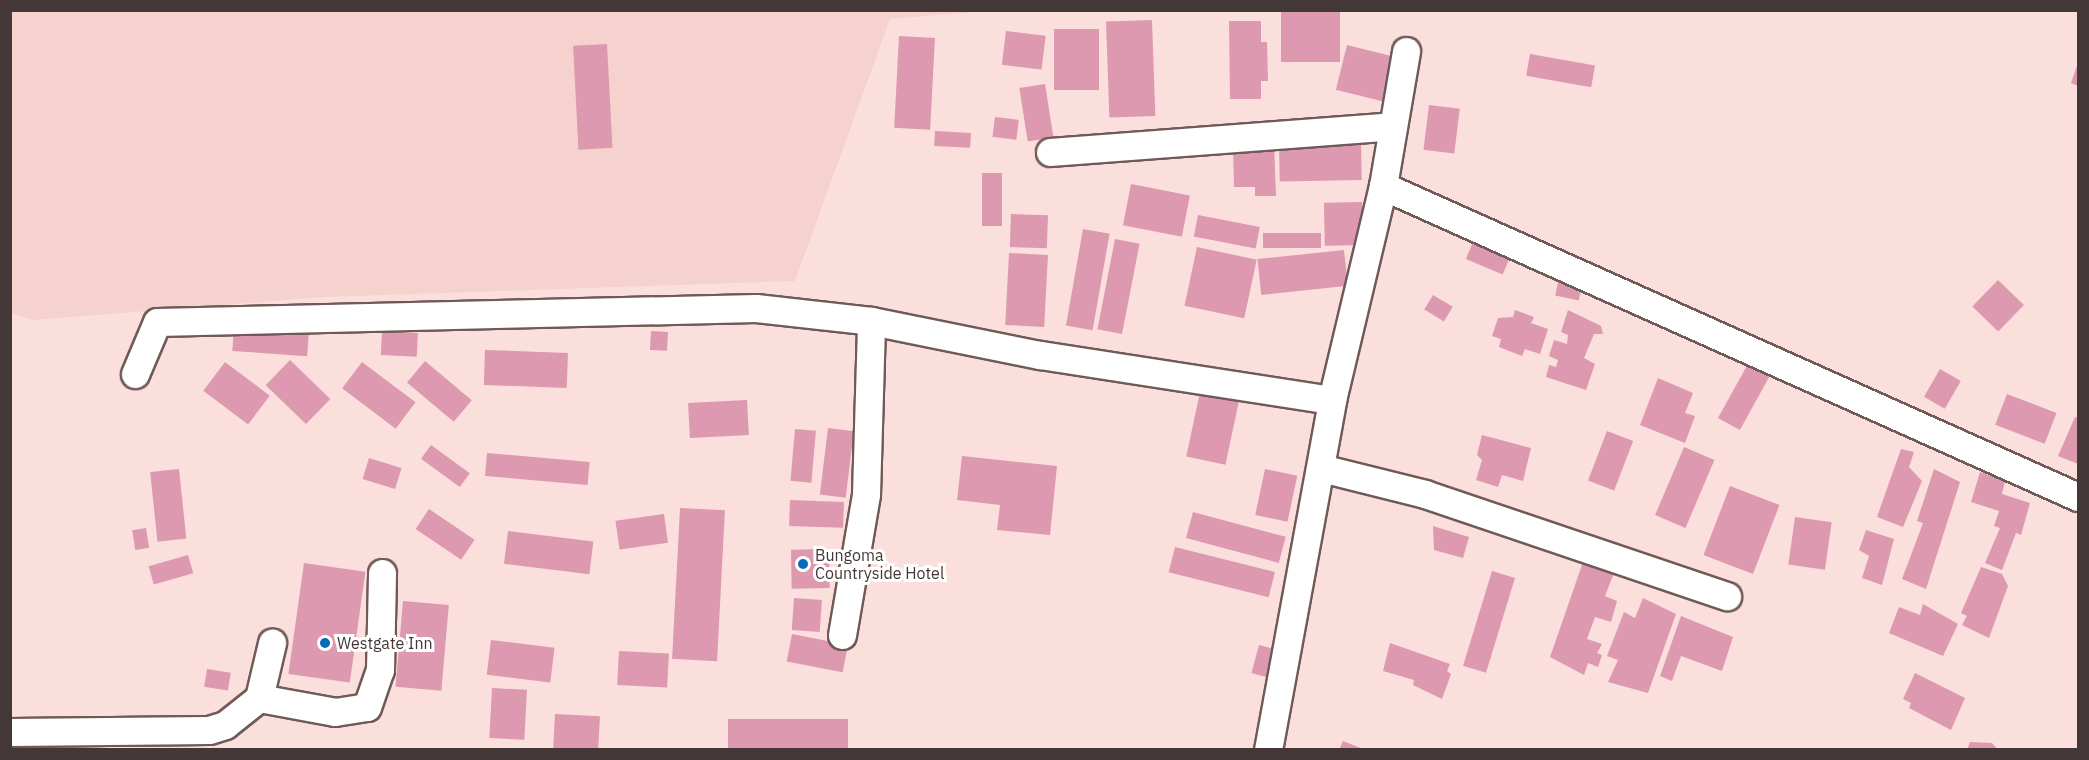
<!DOCTYPE html>
<style>
body{margin:0}
#map{position:relative;width:2089px;height:760px;overflow:hidden;background:#fadfdc;font-family:"IBM Plex Sans",sans-serif}
div>[style]{position:absolute}
[style*='--x']{left:calc(var(--x)*1px);top:calc(var(--y)*1px);width:calc(var(--w)*1px);rotate:calc(var(--a)*1deg)}
.built>*{inset:0;background:#f6d2cf}
.building>*{inset:0;background:#dd99af;transform-origin:0 0}
.roads{filter:drop-shadow(2px 0 #705a57) drop-shadow(-2px 0 #705a57) drop-shadow(0 2px #705a57) drop-shadow(0 -2px #705a57)}
.minor>*{height:27px;margin:-13.5px;padding:0 13.5px;transform-origin:13.5px;border-radius:13.5px;background:#fff}
.dots>*{width:16px;height:16px;translate:-50% -50%;box-sizing:border-box;border:3px solid #fff;border-radius:50%}
span{translate:-50% -50%;white-space:nowrap;text-align:center;line-height:1.15;-webkit-text-stroke:6px #fff;paint-order:stroke}
.poi-label{font-size:16px;color:#433837}
.left{translate:0 -50%;text-align:left}
.frame{position:absolute;inset:0;border:12px solid #433837;pointer-events:none}
</style>
<div id="map">
<div class="built">
<i style="clip-path:polygon(11px 11px,986px 11px,890px 19px,795px 281px,325px 297px,33px 320px,11px 313px)"></i>
</div>
<div class="building">
<i style="left:1281px;top:10px;width:59px;height:52px"></i>
<i style="left:1152px;top:20px;width:96px;height:46px;rotate:88deg"></i>
<i style="clip-path:polygon(1229px 21px,1261px 21px,1261px 42px,1267px 42px,1268px 81px,1261px 81px,1261px 99px,1230px 99px)"></i>
<i style="left:1054px;top:29px;width:45px;height:61px"></i>
<i style="left:1006px;top:31px;width:40px;height:34px;rotate:7deg"></i>
<i style="left:899px;top:36px;width:36px;height:92px;rotate:3deg"></i>
<i style="left:607px;top:44px;width:104px;height:34px;rotate:87deg"></i>
<i style="left:1347px;top:45px;width:54px;height:46px;rotate:14deg"></i>
<i style="left:1530px;top:54px;width:66px;height:22px;rotate:10deg"></i>
<i style="clip-path:polygon(2078px 63px,2078px 86px,2071px 83px)"></i>
<i style="left:1045px;top:84px;width:54px;height:26px;rotate:81deg"></i>
<i style="left:1429px;top:105px;width:31px;height:45px;rotate:7deg"></i>
<i style="left:995px;top:117px;width:24px;height:20px;rotate:7deg"></i>
<i style="left:935px;top:131px;width:36px;height:15px;rotate:3deg"></i>
<i style="left:1361px;top:139px;width:41px;height:82px;rotate:89deg"></i>
<i style="clip-path:polygon(1274px 143px,1276px 196px,1255px 196px,1255px 187px,1234px 187px,1233px 148px)"></i>
<i style="left:982px;top:173px;width:20px;height:53px"></i>
<i style="left:1131px;top:184px;width:60px;height:42px;rotate:11deg"></i>
<i style="left:1362px;top:202px;width:43px;height:38px;rotate:89deg"></i>
<i style="left:1011px;top:214px;width:37px;height:33px;rotate:2deg"></i>
<i style="left:1198px;top:215px;width:63px;height:22px;rotate:11deg"></i>
<i style="left:1083px;top:229px;width:27px;height:98px;rotate:10deg"></i>
<i style="left:1263px;top:233px;width:58px;height:15px"></i>
<i style="left:1476px;top:235px;width:40px;height:26px;rotate:23deg"></i>
<i style="left:1115px;top:239px;width:25px;height:92px;rotate:11deg"></i>
<i style="left:1197px;top:247px;width:61px;height:60px;rotate:12deg"></i>
<i style="left:1344px;top:250px;width:36px;height:87px;rotate:84deg"></i>
<i style="left:1009px;top:253px;width:39px;height:72px;rotate:3deg"></i>
<i style="left:1560px;top:273px;width:24px;height:23px;rotate:12deg"></i>
<i style="left:1998px;top:280px;width:36px;height:37px;rotate:44deg"></i>
<i style="left:1433px;top:295px;width:23px;height:17px;rotate:31deg"></i>
<i style="clip-path:polygon(1515px 310px,1534px 317px,1531px 323px,1548px 329px,1540px 354px,1525px 349px,1522px 356px,1499px 347px,1501px 339px,1492px 336px,1498px 318px,1513px 317px)"></i>
<i style="clip-path:polygon(1568px 310px,1601px 326px,1603px 334px,1594px 334px,1584px 358px,1595px 364px,1586px 390px,1546px 377px,1549px 365px,1556px 367px,1558px 360px,1549px 356px,1554px 340px,1567px 344px,1568px 335px,1561px 332px)"></i>
<i style="left:234px;top:327px;width:75px;height:24px;rotate:4deg"></i>
<i style="left:382px;top:331px;width:36px;height:24px;rotate:3deg"></i>
<i style="left:651px;top:331px;width:17px;height:19px;rotate:3deg"></i>
<i style="left:485px;top:350px;width:83px;height:35px;rotate:2deg"></i>
<i style="left:290px;top:360px;width:56px;height:35px;rotate:44deg"></i>
<i style="left:425px;top:361px;width:61px;height:28px;rotate:40deg"></i>
<i style="left:225px;top:362px;width:56px;height:36px;rotate:37deg"></i>
<i style="left:362px;top:362px;width:67px;height:33px;rotate:37deg"></i>
<i style="left:1749px;top:362px;width:25px;height:64px;rotate:29deg"></i>
<i style="left:1940px;top:369px;width:24px;height:32px;rotate:30deg"></i>
<i style="clip-path:polygon(1658px 378px,1693px 393px,1685px 413px,1695px 416px,1685px 443px,1640px 425px)"></i>
<i style="left:1200px;top:392px;width:40px;height:66px;rotate:12deg"></i>
<i style="left:2007px;top:394px;width:53px;height:33px;rotate:21deg"></i>
<i style="left:747px;top:400px;width:35px;height:59px;rotate:87deg"></i>
<i style="clip-path:polygon(2075px 417px,2078px 418px,2078px 464px,2058px 456px)"></i>
<i style="left:828px;top:428px;width:26px;height:67px;rotate:7deg"></i>
<i style="left:795px;top:429px;width:21px;height:52px;rotate:5deg"></i>
<i style="left:1607px;top:431px;width:28px;height:53px;rotate:21deg"></i>
<i style="clip-path:polygon(1482px 435px,1531px 448px,1523px 481px,1502px 475px,1498px 487px,1476px 480px,1482px 460px,1477px 455px)"></i>
<i style="left:431px;top:445px;width:48px;height:17px;rotate:36deg"></i>
<i style="left:1684px;top:447px;width:33px;height:74px;rotate:23deg"></i>
<i style="clip-path:polygon(1901px 449px,1914px 452px,1909px 467px,1922px 481px,1903px 527px,1877px 517px)"></i>
<i style="left:487px;top:453px;width:103px;height:23px;rotate:5deg"></i>
<i style="clip-path:polygon(962px 456px,1057px 466px,1050px 535px,997px 530px,1000px 505px,957px 500px)"></i>
<i style="left:369px;top:458px;width:34px;height:22px;rotate:17deg"></i>
<i style="left:179px;top:469px;width:70px;height:29px;rotate:84deg"></i>
<i style="left:1265px;top:469px;width:33px;height:47px;rotate:12deg"></i>
<i style="clip-path:polygon(1934px 469px,1960px 482px,1926px 589px,1902px 579px,1923px 523px,1917px 521px)"></i>
<i style="clip-path:polygon(1980px 472px,2005px 481px,2002px 494px,2030px 503px,2021px 535px,2016px 533px,2002px 570px,1985px 563px,2000px 528px,1994px 526px,1999px 511px,1971px 502px)"></i>
<i style="left:1730px;top:486px;width:53px;height:74px;rotate:21deg"></i>
<i style="left:790px;top:500px;width:54px;height:26px;rotate:2deg"></i>
<i style="left:680px;top:508px;width:45px;height:151px;rotate:3deg"></i>
<i style="left:429px;top:509px;width:55px;height:24px;rotate:34deg"></i>
<i style="left:1193px;top:512px;width:96px;height:27px;rotate:15deg"></i>
<i style="left:664px;top:514px;width:29px;height:49px;rotate:82deg"></i>
<i style="left:1795px;top:517px;width:37px;height:48px;rotate:8deg"></i>
<i style="clip-path:polygon(1433px 526px,1469px 537px,1463px 558px,1434px 550px)"></i>
<i style="left:146px;top:528px;width:20px;height:14px;rotate:81deg"></i>
<i style="clip-path:polygon(1866px 530px,1894px 539px,1882px 585px,1862px 578px,1869px 556px,1859px 550px)"></i>
<i style="left:508px;top:531px;width:86px;height:33px;rotate:7deg"></i>
<i style="left:1175px;top:547px;width:103px;height:26px;rotate:14deg"></i>
<i style="left:829px;top:549px;width:39px;height:38px;rotate:89deg"></i>
<i style="left:188px;top:555px;width:19px;height:41px;rotate:74deg"></i>
<i style="clip-path:polygon(1583px 562px,1614px 573px,1605px 596px,1617px 601px,1611px 622px,1595px 617px,1587px 639px,1602px 644px,1597px 653px,1602px 655px,1598px 667px,1588px 663px,1584px 675px,1550px 657px)"></i>
<i style="left:304px;top:563px;width:62px;height:112px;rotate:8deg"></i>
<i style="clip-path:polygon(1981px 567px,2002px 574px,2008px 586px,1989px 638px,1962px 625px,1967px 616px,1961px 613px)"></i>
<i style="left:1492px;top:571px;width:24px;height:99px;rotate:17deg"></i>
<i style="left:794px;top:598px;width:28px;height:32px;rotate:4deg"></i>
<i style="clip-path:polygon(1643px 598px,1676px 614px,1648px 693px,1608px 682px,1618px 660px,1607px 656px,1624px 612px,1635px 618px)"></i>
<i style="left:403px;top:601px;width:46px;height:86px;rotate:5deg"></i>
<i style="clip-path:polygon(1923px 604px,1958px 624px,1943px 656px,1889px 633px,1899px 607px,1920px 615px)"></i>
<i style="clip-path:polygon(1681px 616px,1733px 637px,1722px 671px,1681px 656px,1672px 681px,1660px 676px)"></i>
<i style="left:792px;top:634px;width:57px;height:28px;rotate:11deg"></i>
<i style="left:491px;top:640px;width:64px;height:35px;rotate:7deg"></i>
<i style="clip-path:polygon(1390px 643px,1450px 664px,1447px 671px,1451px 674px,1442px 699px,1413px 685px,1414px 680px,1383px 671px)"></i>
<i style="left:1259px;top:645px;width:20px;height:29px;rotate:15deg"></i>
<i style="left:619px;top:651px;width:50px;height:34px;rotate:3deg"></i>
<i style="left:207px;top:669px;width:24px;height:18px;rotate:9deg"></i>
<i style="clip-path:polygon(1915px 673px,1965px 698px,1951px 730px,1909px 708px,1911px 703px,1903px 699px)"></i>
<i style="left:492px;top:688px;width:35px;height:50px;rotate:3deg"></i>
<i style="left:555px;top:714px;width:45px;height:34px;rotate:3deg"></i>
<i style="left:728px;top:719px;width:120px;height:31px"></i>
<i style="clip-path:polygon(1343px 741px,1363px 749px,1363px 750px,1339px 750px)"></i>
<i style="clip-path:polygon(1970px 742px,1992px 743px,1998px 750px,1967px 750px)"></i>
</div>
<div class="roads">
<div class="minor">
<i style="--x:1050;--y:152;--w:343;--a:-4.3"></i>
<i style="--x:1383;--y:186;--w:761;--a:24.11"></i>
<i style="--x:135;--y:374;--w:56;--a:-67.1"></i>
<i style="--x:157;--y:322;--w:599;--a:-1.34"></i>
<i style="--x:756;--y:308;--w:116;--a:6.4"></i>
<i style="--x:1321;--y:468;--w:107;--a:14"></i>
<i style="--x:1425;--y:494;--w:319;--a:18.7"></i>
<i style="--x:842;--y:635;--w:143;--a:-80.3"></i>
<i style="--x:866;--y:494;--w:173;--a:-88.3"></i>
<i style="--x:871;--y:321;--w:172;--a:11.4"></i>
<i style="--x:1040;--y:355;--w:295;--a:8.8"></i>
<i style="--x:259;--y:698;--w:77;--a:10.4"></i>
<i style="--x:335;--y:712;--w:32;--a:-9"></i>
<i style="--x:367;--y:707;--w:39;--a:-71"></i>
<i style="--x:380;--y:670;--w:97;--a:-88.8"></i>
<i style="--x:10;--y:732;--w:199;--a:-0.6"></i>
<i style="--x:209;--y:730;--w:17;--a:-17"></i>
<i style="--x:225;--y:725;--w:43;--a:-38.5"></i>
<i style="--x:259;--y:698;--w:57;--a:-76.7"></i>
<i style="--x:1268;--y:750;--w:356;--a:-79.6"></i>
<i style="--x:1332;--y:400;--w:220;--a:-76.6"></i>
<i style="--x:1383;--y:186;--w:137;--a:-80.3"></i>
</div>
</div>
<div class="dots">
<i style="left:803px;top:564px;background:#076cb8"></i>
<i style="left:325px;top:643px;background:#076cb8"></i>
</div>
<div class="poi-label">
<span class="left" style="left:815px;top:564px">Bungoma<br>Countryside Hotel</span>
<span class="left" style="left:337px;top:643px">Westgate Inn</span>
</div>
<div class="frame"></div>
</div>
